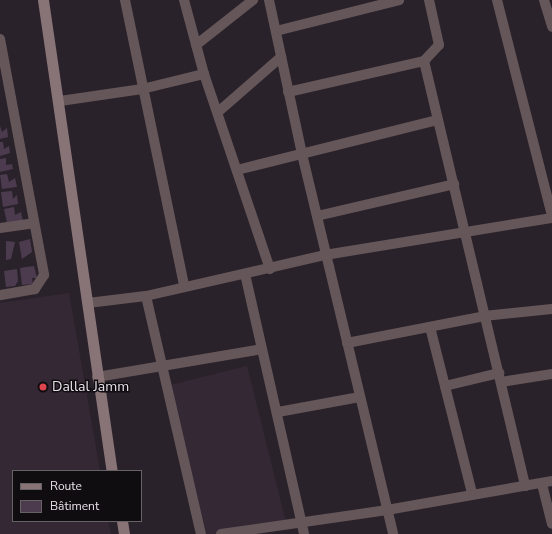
<!DOCTYPE html>
<meta charset="utf-8">
<style>
body{margin:0}
#map{position:relative;width:552px;height:534px;overflow:hidden;background:#2a222a;font-family:"Nunito Sans",sans-serif}
div>[style]{position:absolute}
[style*='--x']{left:calc(var(--x)*1px);top:calc(var(--y)*1px);width:calc(var(--w)*1px);rotate:calc(var(--a)*1deg)}
.built>*{inset:0;background:#352835;transform-origin:0 0}
.building>*{inset:0;background:#4c3b4f}
.minor>*{height:10px;margin:-5px;padding:0 5px;transform-origin:5px;border-radius:5px;background:#655759}
.secondary>*{height:11px;margin:-5.5px;padding:0 5.5px;transform-origin:5.5px;border-radius:5.5px;background:#887376}
.dots>*{width:11px;height:11px;translate:-50% -50%;box-sizing:border-box;border:2px solid #100d10;border-radius:50%}
span{translate:-50% -50%;white-space:nowrap;text-align:center;line-height:1.15;-webkit-text-stroke:3px #100d10;paint-order:stroke}
.poi-label{font-size:14px;color:#e7e1e7}
.left{translate:0 -50%;text-align:left}
.legend{position:absolute;left:12px;top:470px;width:130px;height:52px;box-sizing:border-box;background:#100d10;border:1px solid #666266;margin:0;padding:5px 7px;list-style:none;font-size:12px;color:#e7e1e7}
.legend li{display:flex;align-items:center;gap:8px;height:20px}
.legend b{width:20px;border:1px solid #666266}
</style>
<div id="map">
<div class="built">
<i style="clip-path:polygon(69px 293px,100px 471px,13px 471px,13px 521px,108px 521px,111px 534px,0 534px,0 303px)"></i>
<i style="left:247px;top:366px;width:163px;height:80px;rotate:76deg"></i>
</div>
<div class="building">
<i style="clip-path:polygon(0 126px,2px 132px,7px 128px,8px 137px,0 139px)"></i>
<i style="clip-path:polygon(0 142px,3px 142px,4px 149px,9px 146px,10px 153px,0 156px)"></i>
<i style="clip-path:polygon(6px 158px,6px 165px,12px 164px,13px 169px,0 172px,0 159px)"></i>
<i style="clip-path:polygon(7px 174px,9px 182px,15px 178px,17px 187px,2px 189px,0 175px)"></i>
<i style="clip-path:polygon(12px 191px,13px 199px,17px 195px,18px 204px,3px 207px,1px 192px)"></i>
<i style="clip-path:polygon(14px 207px,15px 215px,21px 212px,23px 221px,7px 223px,4px 209px)"></i>
<i style="clip-path:polygon(30px 239px,32px 252px,22px 259px,19px 242px)"></i>
<i style="clip-path:polygon(6px 241px,15px 242px,11px 259px,6px 260px)"></i>
<i style="clip-path:polygon(34px 266px,37px 278px,32px 278px,33px 284px,22px 285px,20px 268px)"></i>
<i style="clip-path:polygon(17px 269px,18px 281px,15px 286px,6px 287px,4px 271px)"></i>
</div>
<div class="minor">
<i style="--x:125;--y:0;--w:291;--a:78.3"></i>
<i style="--x:184;--y:0;--w:77;--a:74.9"></i>
<i style="--x:204;--y:74;--w:206;--a:71.3"></i>
<i style="--x:269;--y:0;--w:157;--a:77.9"></i>
<i style="--x:302;--y:154;--w:391;--a:76.5"></i>
<i style="--x:497;--y:0;--w:222;--a:75.7"></i>
<i style="--x:544;--y:0;--w:28;--a:73"></i>
<i style="--x:276;--y:31;--w:127;--a:-14.1"></i>
<i style="--x:0;--y:39;--w:240;--a:79.4"></i>
<i style="--x:44;--y:275;--w:17;--a:123"></i>
<i style="--x:35;--y:289;--w:36;--a:170"></i>
<i style="--x:196;--y:45;--w:73;--a:-38.3"></i>
<i style="--x:424;--y:61;--w:437;--a:76.6"></i>
<i style="--x:288;--y:92;--w:139;--a:-12.8"></i>
<i style="--x:424;--y:61;--w:22;--a:-47"></i>
<i style="--x:439;--y:45;--w:46;--a:-102.5"></i>
<i style="--x:60;--y:101;--w:83;--a:-8.3"></i>
<i style="--x:142;--y:89;--w:64;--a:-13.6"></i>
<i style="--x:218;--y:112;--w:84;--a:-41.1"></i>
<i style="--x:237;--y:170;--w:207;--a:-14"></i>
<i style="--x:317;--y:216;--w:141;--a:-13.1"></i>
<i style="--x:0;--y:228;--w:34;--a:-8"></i>
<i style="--x:245;--y:274;--w:267;--a:77.2"></i>
<i style="--x:146;--y:296;--w:244;--a:77"></i>
<i style="--x:88;--y:303;--w:58;--a:-6.9"></i>
<i style="--x:146;--y:296;--w:184;--a:-12.9"></i>
<i style="--x:325;--y:255;--w:230;--a:-9.3"></i>
<i style="--x:430;--y:327;--w:171;--a:75.8"></i>
<i style="--x:347;--y:343;--w:140;--a:-11.1"></i>
<i style="--x:484;--y:316;--w:68;--a:-5.9"></i>
<i style="--x:97;--y:377;--w:167;--a:-9.6"></i>
<i style="--x:501;--y:382;--w:52;--a:-8.9"></i>
<i style="--x:445;--y:386;--w:56;--a:-13.5"></i>
<i style="--x:278;--y:412;--w:83;--a:-10.4"></i>
<i style="--x:542;--y:484;--w:41;--a:76"></i>
<i style="--x:221;--y:534;--w:168;--a:-8.2"></i>
<i style="--x:387;--y:510;--w:168;--a:-10"></i>
</div>
<div class="secondary">
<i style="--x:43;--y:0;--w:476;--a:81.7"></i>
<i style="--x:122;--y:521;--w:13;--a:81"></i>
</div>
<div class="dots">
<i style="left:43px;top:387px;background:#e0444e"></i>
</div>
<div class="poi-label">
<span class="left" style="left:52px;top:387px">Dallal Jamm</span>
</div>
<ul class="legend">
<li><b style="height:5px;background:#887376"></b>Route</li>
<li><b style="height:11px;background:#4c3b4f"></b>Bâtiment</li>
</ul>
</div>
